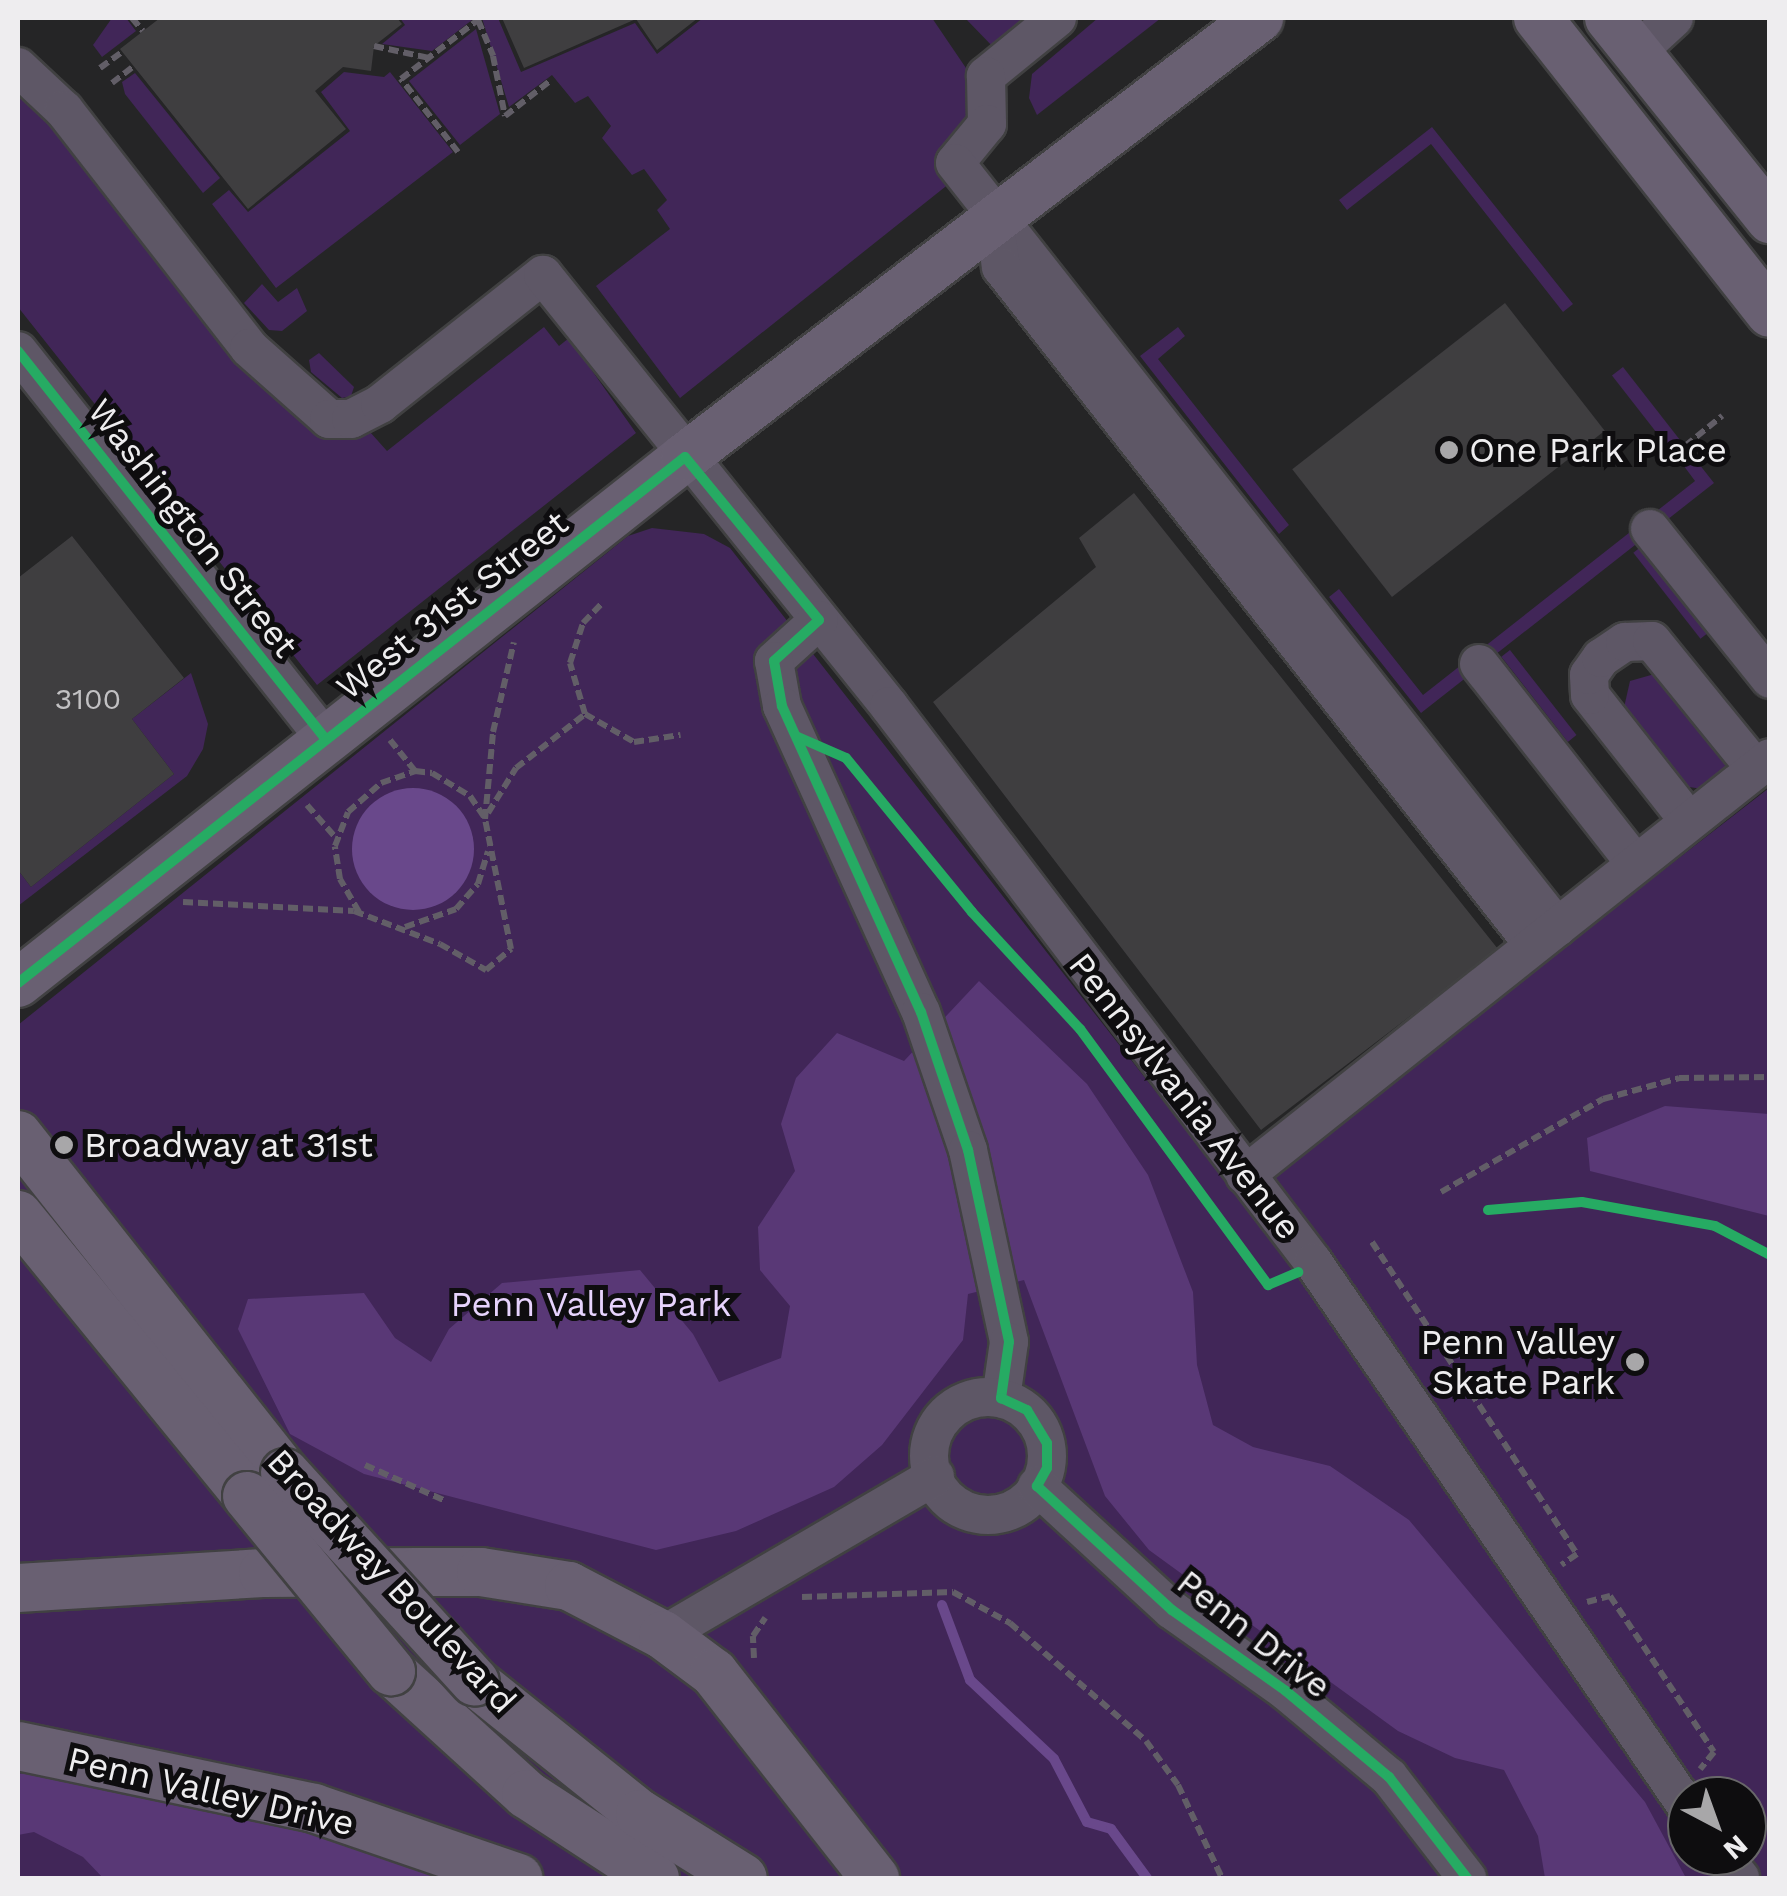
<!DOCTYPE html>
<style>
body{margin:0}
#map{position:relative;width:1787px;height:1896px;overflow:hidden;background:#252526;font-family:"Work Sans",sans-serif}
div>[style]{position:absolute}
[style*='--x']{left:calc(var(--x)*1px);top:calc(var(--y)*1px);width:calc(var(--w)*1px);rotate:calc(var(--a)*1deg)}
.green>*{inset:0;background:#412658;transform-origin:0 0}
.forest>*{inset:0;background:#593876}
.water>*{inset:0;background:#69488b}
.round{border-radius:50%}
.stream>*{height:10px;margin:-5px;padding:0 5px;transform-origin:5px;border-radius:5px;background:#69488b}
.building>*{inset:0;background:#3f3e40;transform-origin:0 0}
.path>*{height:6px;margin-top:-3px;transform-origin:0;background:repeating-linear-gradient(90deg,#625e67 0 10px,transparent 0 15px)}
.roads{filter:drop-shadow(2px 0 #414142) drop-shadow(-2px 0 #414142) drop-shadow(0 2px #414142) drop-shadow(0 -2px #414142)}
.minor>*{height:38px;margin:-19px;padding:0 19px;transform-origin:19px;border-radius:19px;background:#5e5766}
.minor>.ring{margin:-19px;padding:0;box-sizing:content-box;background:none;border:38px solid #5e5766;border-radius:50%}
.major>*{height:48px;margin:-24px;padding:0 24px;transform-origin:24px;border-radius:24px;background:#696072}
.bridges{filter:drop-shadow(2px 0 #414142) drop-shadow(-2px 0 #414142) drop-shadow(0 2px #414142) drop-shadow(0 -2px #414142)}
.major-bridge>*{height:48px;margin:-24px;padding:0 24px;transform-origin:24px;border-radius:24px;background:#696072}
.cycleway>*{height:10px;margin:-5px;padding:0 5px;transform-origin:5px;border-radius:5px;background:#26ab63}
.dots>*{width:28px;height:28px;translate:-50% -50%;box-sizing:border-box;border:5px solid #0e0d0f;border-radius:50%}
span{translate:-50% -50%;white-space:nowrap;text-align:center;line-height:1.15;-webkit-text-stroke:10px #0e0d0f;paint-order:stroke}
.number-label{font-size:30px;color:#c2c1c3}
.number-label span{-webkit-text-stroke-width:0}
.poi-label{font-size:35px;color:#eeedef}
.left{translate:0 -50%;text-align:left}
.right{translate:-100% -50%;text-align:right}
.street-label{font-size:35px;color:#eeedef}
.park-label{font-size:35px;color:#e7d3fd}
.frame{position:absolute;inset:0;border:20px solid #eeedef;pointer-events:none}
.north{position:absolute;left:1667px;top:1776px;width:100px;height:100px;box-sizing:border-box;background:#0e0d0f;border:2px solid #686769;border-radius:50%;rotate:139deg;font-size:28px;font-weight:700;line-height:40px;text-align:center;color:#eeedef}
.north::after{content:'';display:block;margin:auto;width:35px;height:45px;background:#a8a7a9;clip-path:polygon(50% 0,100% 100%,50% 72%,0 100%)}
</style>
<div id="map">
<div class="green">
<i style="clip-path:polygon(112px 18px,126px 18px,136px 31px,102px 57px,93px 45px)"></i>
<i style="clip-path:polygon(400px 18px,471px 18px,472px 20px,432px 51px,382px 44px,405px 25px)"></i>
<i style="clip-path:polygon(482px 18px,498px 18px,521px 72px,635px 23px,657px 54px,703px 18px,932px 18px,968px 71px,974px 112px,950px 183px,680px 398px,596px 286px,670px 229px,657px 210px,667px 200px,644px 169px,632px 175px,602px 138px,611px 126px,588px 96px,575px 103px,552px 75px,509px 107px)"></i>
<i style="clip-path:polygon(965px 18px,1040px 18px,996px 50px)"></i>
<i style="clip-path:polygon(1098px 18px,1161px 18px,1037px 115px,1029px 98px,1032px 74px)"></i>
<i style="clip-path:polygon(476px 29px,500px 114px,460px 145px,409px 81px)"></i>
<i style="clip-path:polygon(344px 72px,384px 77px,390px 72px,453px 152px,276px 288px,212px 204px,229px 190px,248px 212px,350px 131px,321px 92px)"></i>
<i style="clip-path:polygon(135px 73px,220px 178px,203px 193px,125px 94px,122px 82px)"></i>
<i style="clip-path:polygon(18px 83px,355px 436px,370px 432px,387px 451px,544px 327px,559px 346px,569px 338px,636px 433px,317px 685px,18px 307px)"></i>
<i style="clip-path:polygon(1432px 127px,1573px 304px,1563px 312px,1431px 144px,1347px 210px,1339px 200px)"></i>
<i style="clip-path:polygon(262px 284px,278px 302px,297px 288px,307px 311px,282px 331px,269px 330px,244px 303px)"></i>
<i style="clip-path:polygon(1178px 327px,1185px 336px,1158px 359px,1289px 525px,1279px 534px,1140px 356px)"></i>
<i style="clip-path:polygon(319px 353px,354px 387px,351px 396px,342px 398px,311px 372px,309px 360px)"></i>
<i style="left:1623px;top:367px;width:97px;height:14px;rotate:52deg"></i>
<i style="clip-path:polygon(1688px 450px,1714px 483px,1421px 713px,1329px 597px,1339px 589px,1423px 695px,1695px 481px,1678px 458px)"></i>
<i style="clip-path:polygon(evenodd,652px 528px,704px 534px,730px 548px,1240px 1199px,1769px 788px,1769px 1878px,18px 1878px,18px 1025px,628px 536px,652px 528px,1687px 1796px,1747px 1796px,1747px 1856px,1687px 1856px,1687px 1796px)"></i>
<i style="left:1642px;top:546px;width:109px;height:11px;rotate:52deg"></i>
<i style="left:1510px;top:650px;width:108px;height:11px;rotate:52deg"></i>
<i style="clip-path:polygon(191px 673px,208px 724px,203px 749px,187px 776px,18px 906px,18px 870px,31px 887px,174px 774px,132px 719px)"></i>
<i style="clip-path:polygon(1658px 673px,1726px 756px,1725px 767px,1702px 789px,1683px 786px,1623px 712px,1630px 681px)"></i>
</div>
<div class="forest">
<i style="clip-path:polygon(979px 981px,1087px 1084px,1148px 1175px,1193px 1292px,1197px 1365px,1213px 1425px,1253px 1447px,1330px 1466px,1409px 1520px,1645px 1802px,1686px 1878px,1545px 1878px,1538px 1836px,1504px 1770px,1455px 1758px,1398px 1731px,1149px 1550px,1105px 1496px,1024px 1280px,968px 1294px,963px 1340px,882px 1445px,834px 1487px,736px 1531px,656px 1550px,364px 1474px,290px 1434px,238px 1329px,248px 1299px,364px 1293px,395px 1338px,431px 1362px,449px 1329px,502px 1283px,640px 1270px,693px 1334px,719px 1382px,781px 1358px,790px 1306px,760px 1270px,758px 1227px,795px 1171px,781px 1124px,796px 1078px,837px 1033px,904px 1061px)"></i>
<i style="clip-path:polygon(1665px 1106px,1769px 1114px,1769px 1216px,1590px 1171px,1587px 1138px)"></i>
<i style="clip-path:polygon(30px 1773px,313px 1829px,446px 1878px,103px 1878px,83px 1857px,34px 1832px,18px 1835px,18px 1774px)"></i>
</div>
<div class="water">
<i class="round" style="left:352px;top:788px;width:122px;height:122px"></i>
</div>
<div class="stream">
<i style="--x:942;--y:1605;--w:80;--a:69.5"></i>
<i style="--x:970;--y:1680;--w:115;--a:43.2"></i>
<i style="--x:1054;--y:1759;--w:71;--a:62.4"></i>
<i style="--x:1087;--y:1822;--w:25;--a:16"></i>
<i style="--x:1111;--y:1829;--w:61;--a:53.7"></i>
</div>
<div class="building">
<i style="clip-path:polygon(160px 18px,397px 18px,402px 24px,374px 46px,371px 71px,343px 67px,315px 91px,346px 129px,248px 209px,120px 49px)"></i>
<i style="clip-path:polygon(502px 18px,698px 18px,657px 50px,636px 19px,524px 68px)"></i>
<i style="left:1505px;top:303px;width:162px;height:270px;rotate:52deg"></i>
<i style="clip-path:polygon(1134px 493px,1498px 949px,1261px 1130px,933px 702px,1096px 567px,1079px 538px)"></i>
<i style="clip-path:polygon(72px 536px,184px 678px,132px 719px,174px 774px,31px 887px,18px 870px,18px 578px)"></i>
</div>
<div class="path">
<i style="--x:132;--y:18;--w:17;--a:50"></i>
<i style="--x:478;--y:20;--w:39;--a:67"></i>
<i style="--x:493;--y:56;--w:61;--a:78.7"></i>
<i style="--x:505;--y:116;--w:58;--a:-38"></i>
<i style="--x:374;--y:46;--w:56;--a:12.3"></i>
<i style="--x:100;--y:68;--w:27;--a:-36"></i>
<i style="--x:112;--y:83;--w:28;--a:-38"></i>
<i style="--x:458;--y:152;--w:93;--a:-128"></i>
<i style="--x:401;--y:79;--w:97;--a:-37.5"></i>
<i style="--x:1685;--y:446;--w:48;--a:-39"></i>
<i style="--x:585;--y:714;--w:53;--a:-106.4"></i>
<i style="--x:570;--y:663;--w:42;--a:-72"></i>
<i style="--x:583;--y:623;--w:29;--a:-46"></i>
<i style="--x:390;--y:740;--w:40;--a:51"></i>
<i style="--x:307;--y:805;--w:44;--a:48.7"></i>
<i style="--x:488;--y:813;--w:53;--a:-58.1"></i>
<i style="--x:516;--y:768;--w:88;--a:-38"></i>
<i style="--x:585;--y:714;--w:56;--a:29.7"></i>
<i style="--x:634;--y:742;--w:47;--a:-8.7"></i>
<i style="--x:183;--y:902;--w:171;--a:3"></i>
<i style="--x:354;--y:911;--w:92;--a:21"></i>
<i style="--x:440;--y:944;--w:53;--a:29.5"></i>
<i style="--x:486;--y:970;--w:33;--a:-40"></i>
<i style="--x:511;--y:949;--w:133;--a:-101.3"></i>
<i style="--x:485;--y:819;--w:87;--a:-84.7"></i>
<i style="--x:493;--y:732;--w:92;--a:-76.9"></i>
<i style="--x:359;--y:912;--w:38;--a:-120"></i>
<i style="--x:340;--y:879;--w:33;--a:-99"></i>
<i style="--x:335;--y:846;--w:36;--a:-69"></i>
<i style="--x:348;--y:812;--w:44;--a:-41.3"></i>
<i style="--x:381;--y:783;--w:36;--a:-19"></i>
<i style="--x:415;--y:771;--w:17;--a:7"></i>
<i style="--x:432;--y:773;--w:44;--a:31.2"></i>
<i style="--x:470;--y:796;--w:27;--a:56"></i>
<i style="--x:405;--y:927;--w:54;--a:-19.4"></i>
<i style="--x:456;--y:909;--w:33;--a:-49"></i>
<i style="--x:478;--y:884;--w:34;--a:-73"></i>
<i style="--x:1441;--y:1192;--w:187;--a:-29.9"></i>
<i style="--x:1603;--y:1099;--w:79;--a:-15.4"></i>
<i style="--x:1679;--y:1078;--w:91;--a:-0.6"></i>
<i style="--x:1372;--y:1242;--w:373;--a:56.7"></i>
<i style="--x:1577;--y:1554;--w:19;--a:145"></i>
<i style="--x:365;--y:1465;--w:89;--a:24"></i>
<i style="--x:802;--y:1597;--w:151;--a:-1.9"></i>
<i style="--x:953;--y:1592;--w:65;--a:28.5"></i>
<i style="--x:1010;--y:1623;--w:180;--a:40.9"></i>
<i style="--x:1146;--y:1741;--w:54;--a:54"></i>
<i style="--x:1178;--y:1785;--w:103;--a:64.7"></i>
<i style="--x:1587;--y:1602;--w:24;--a:-15"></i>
<i style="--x:1610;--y:1596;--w:187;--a:56.3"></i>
<i style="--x:1714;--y:1752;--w:22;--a:129"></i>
<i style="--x:754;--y:1658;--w:22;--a:-93"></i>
<i style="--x:753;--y:1636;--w:22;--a:-56"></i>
</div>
<div class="roads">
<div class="minor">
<i style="--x:1057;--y:18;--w:92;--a:140.8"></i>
<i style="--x:986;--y:76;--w:48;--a:88.8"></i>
<i style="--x:987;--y:124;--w:50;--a:129.4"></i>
<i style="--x:955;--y:163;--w:973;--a:51.76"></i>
<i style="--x:1637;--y:52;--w:50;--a:-42.6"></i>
<i style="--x:18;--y:67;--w:63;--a:43.1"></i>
<i style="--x:64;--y:110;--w:301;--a:52.1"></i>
<i style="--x:249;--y:348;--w:107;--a:41.6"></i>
<i style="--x:329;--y:419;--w:22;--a:0"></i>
<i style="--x:351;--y:419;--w:33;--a:-27"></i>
<i style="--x:380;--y:404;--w:208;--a:-38.4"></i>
<i style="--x:543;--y:275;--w:553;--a:51.24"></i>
<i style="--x:889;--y:706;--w:699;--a:52.67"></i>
<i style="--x:1313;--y:1262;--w:661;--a:55.54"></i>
<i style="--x:994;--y:221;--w:47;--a:81.3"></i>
<i style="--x:1001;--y:267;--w:862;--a:51.83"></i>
<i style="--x:18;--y:351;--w:495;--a:51.6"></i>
<i style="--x:1650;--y:529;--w:192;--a:51.3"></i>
<i style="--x:819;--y:620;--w:61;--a:137.7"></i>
<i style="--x:774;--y:661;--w:46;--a:79.9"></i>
<i style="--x:782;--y:706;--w:336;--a:65.6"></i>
<i style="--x:921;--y:1012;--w:146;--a:71.2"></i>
<i style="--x:968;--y:1150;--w:196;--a:77.9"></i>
<i style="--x:1009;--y:1342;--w:57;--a:98.1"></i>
<i style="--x:1479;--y:664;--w:254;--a:51.9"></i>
<i style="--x:1689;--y:821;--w:160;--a:-128.2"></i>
<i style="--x:1590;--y:695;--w:20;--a:-93"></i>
<i style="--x:1589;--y:675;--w:21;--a:-55"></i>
<i style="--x:1601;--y:658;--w:29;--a:-34"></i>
<i style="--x:1625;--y:642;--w:27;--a:-2"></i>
<i style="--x:1652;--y:641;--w:165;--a:50.9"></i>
<i style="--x:1245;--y:1175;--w:670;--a:-38.46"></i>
<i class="ring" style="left:929px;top:1397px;width:80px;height:80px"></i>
<i style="--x:1037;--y:1486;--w:183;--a:42.6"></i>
<i style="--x:1172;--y:1610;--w:140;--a:35.4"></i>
<i style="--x:1286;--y:1691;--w:134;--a:39.9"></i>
<i style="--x:1389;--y:1777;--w:128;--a:52.3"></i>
<i style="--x:663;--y:1635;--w:315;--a:-30.3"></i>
<i style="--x:1723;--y:1856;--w:28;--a:52"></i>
</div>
<div class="major">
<i style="--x:1538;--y:18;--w:375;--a:51.8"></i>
<i style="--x:1609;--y:18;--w:258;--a:51.3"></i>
<i style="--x:18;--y:983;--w:849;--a:-38.26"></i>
<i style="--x:685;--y:457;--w:723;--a:-37.41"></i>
<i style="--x:18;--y:1135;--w:431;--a:51.7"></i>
<i style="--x:18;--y:1215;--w:362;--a:50.8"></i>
<i style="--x:18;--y:1588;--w:245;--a:-3.5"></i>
<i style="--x:263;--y:1573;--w:155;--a:-0.4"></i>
<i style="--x:418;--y:1572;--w:63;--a:0"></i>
<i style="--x:481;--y:1572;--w:89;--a:9"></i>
<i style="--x:569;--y:1586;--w:106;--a:27.5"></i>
<i style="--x:663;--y:1635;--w:64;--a:36.7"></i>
<i style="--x:714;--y:1673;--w:261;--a:51.9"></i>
<i style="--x:391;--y:1671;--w:183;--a:42.3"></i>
<i style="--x:526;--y:1794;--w:154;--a:33.1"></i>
<i style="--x:475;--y:1682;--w:211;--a:38.7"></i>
<i style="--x:640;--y:1814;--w:121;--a:31.9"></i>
<i style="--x:18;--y:1746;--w:302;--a:11.8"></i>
<i style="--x:314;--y:1808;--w:216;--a:18.9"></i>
</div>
</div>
<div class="bridges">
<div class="major-bridge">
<i style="--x:285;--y:1473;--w:282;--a:47.7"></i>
<i style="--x:247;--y:1496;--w:227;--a:50.6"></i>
</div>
</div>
<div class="cycleway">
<i style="--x:18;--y:351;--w:495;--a:51.6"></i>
<i style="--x:798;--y:737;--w:52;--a:23.6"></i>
<i style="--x:846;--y:758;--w:199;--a:50.7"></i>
<i style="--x:972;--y:912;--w:159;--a:47.3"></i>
<i style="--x:1080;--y:1029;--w:318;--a:53.7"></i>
<i style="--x:1268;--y:1285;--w:33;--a:-23"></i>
<i style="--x:18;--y:983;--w:849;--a:-38.26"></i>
<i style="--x:685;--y:457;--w:211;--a:50.6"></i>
<i style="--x:819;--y:620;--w:61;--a:137.7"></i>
<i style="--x:774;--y:661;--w:46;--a:79.9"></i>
<i style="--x:782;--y:706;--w:336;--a:65.6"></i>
<i style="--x:921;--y:1012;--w:146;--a:71.2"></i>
<i style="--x:968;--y:1150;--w:196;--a:77.9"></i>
<i style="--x:1009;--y:1342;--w:57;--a:98.1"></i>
<i style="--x:1001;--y:1398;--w:29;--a:25"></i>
<i style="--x:1027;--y:1410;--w:39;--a:59"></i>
<i style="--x:1047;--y:1443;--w:25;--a:90"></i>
<i style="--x:1047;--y:1468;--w:21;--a:119"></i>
<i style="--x:1037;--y:1486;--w:183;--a:42.6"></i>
<i style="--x:1172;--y:1610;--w:140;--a:35.4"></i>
<i style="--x:1286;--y:1691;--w:134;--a:39.9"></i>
<i style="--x:1389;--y:1777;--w:128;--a:52.3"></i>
<i style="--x:1488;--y:1210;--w:94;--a:-4.9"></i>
<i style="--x:1582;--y:1202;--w:135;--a:10.2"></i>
<i style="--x:1715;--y:1226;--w:62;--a:27.8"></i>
</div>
<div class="dots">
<i style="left:1449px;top:450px;background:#a8a7a9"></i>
<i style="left:64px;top:1145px;background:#a8a7a9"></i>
<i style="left:1635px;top:1362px;background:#a8a7a9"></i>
</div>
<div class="number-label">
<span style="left:88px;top:699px">3100</span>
</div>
<div class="poi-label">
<span class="left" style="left:1469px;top:450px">One Park Place</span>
<span class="left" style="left:84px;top:1145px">Broadway at 31st</span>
<span class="right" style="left:1615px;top:1362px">Penn Valley<br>Skate Park</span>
</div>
<div class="street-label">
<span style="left:193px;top:528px;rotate:52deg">Washington Street</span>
<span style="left:452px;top:605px;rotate:-38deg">West 31st Street</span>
<span style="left:1185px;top:1096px;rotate:52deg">Pennsylvania Avenue</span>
<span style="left:392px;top:1581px;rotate:47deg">Broadway Boulevard</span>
<span style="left:1254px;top:1634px;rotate:38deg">Penn Drive</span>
<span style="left:211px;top:1791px;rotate:13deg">Penn Valley Drive</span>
</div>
<div class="park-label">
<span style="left:591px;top:1304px">Penn Valley Park</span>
</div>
<div class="frame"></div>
<div class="north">N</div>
</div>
